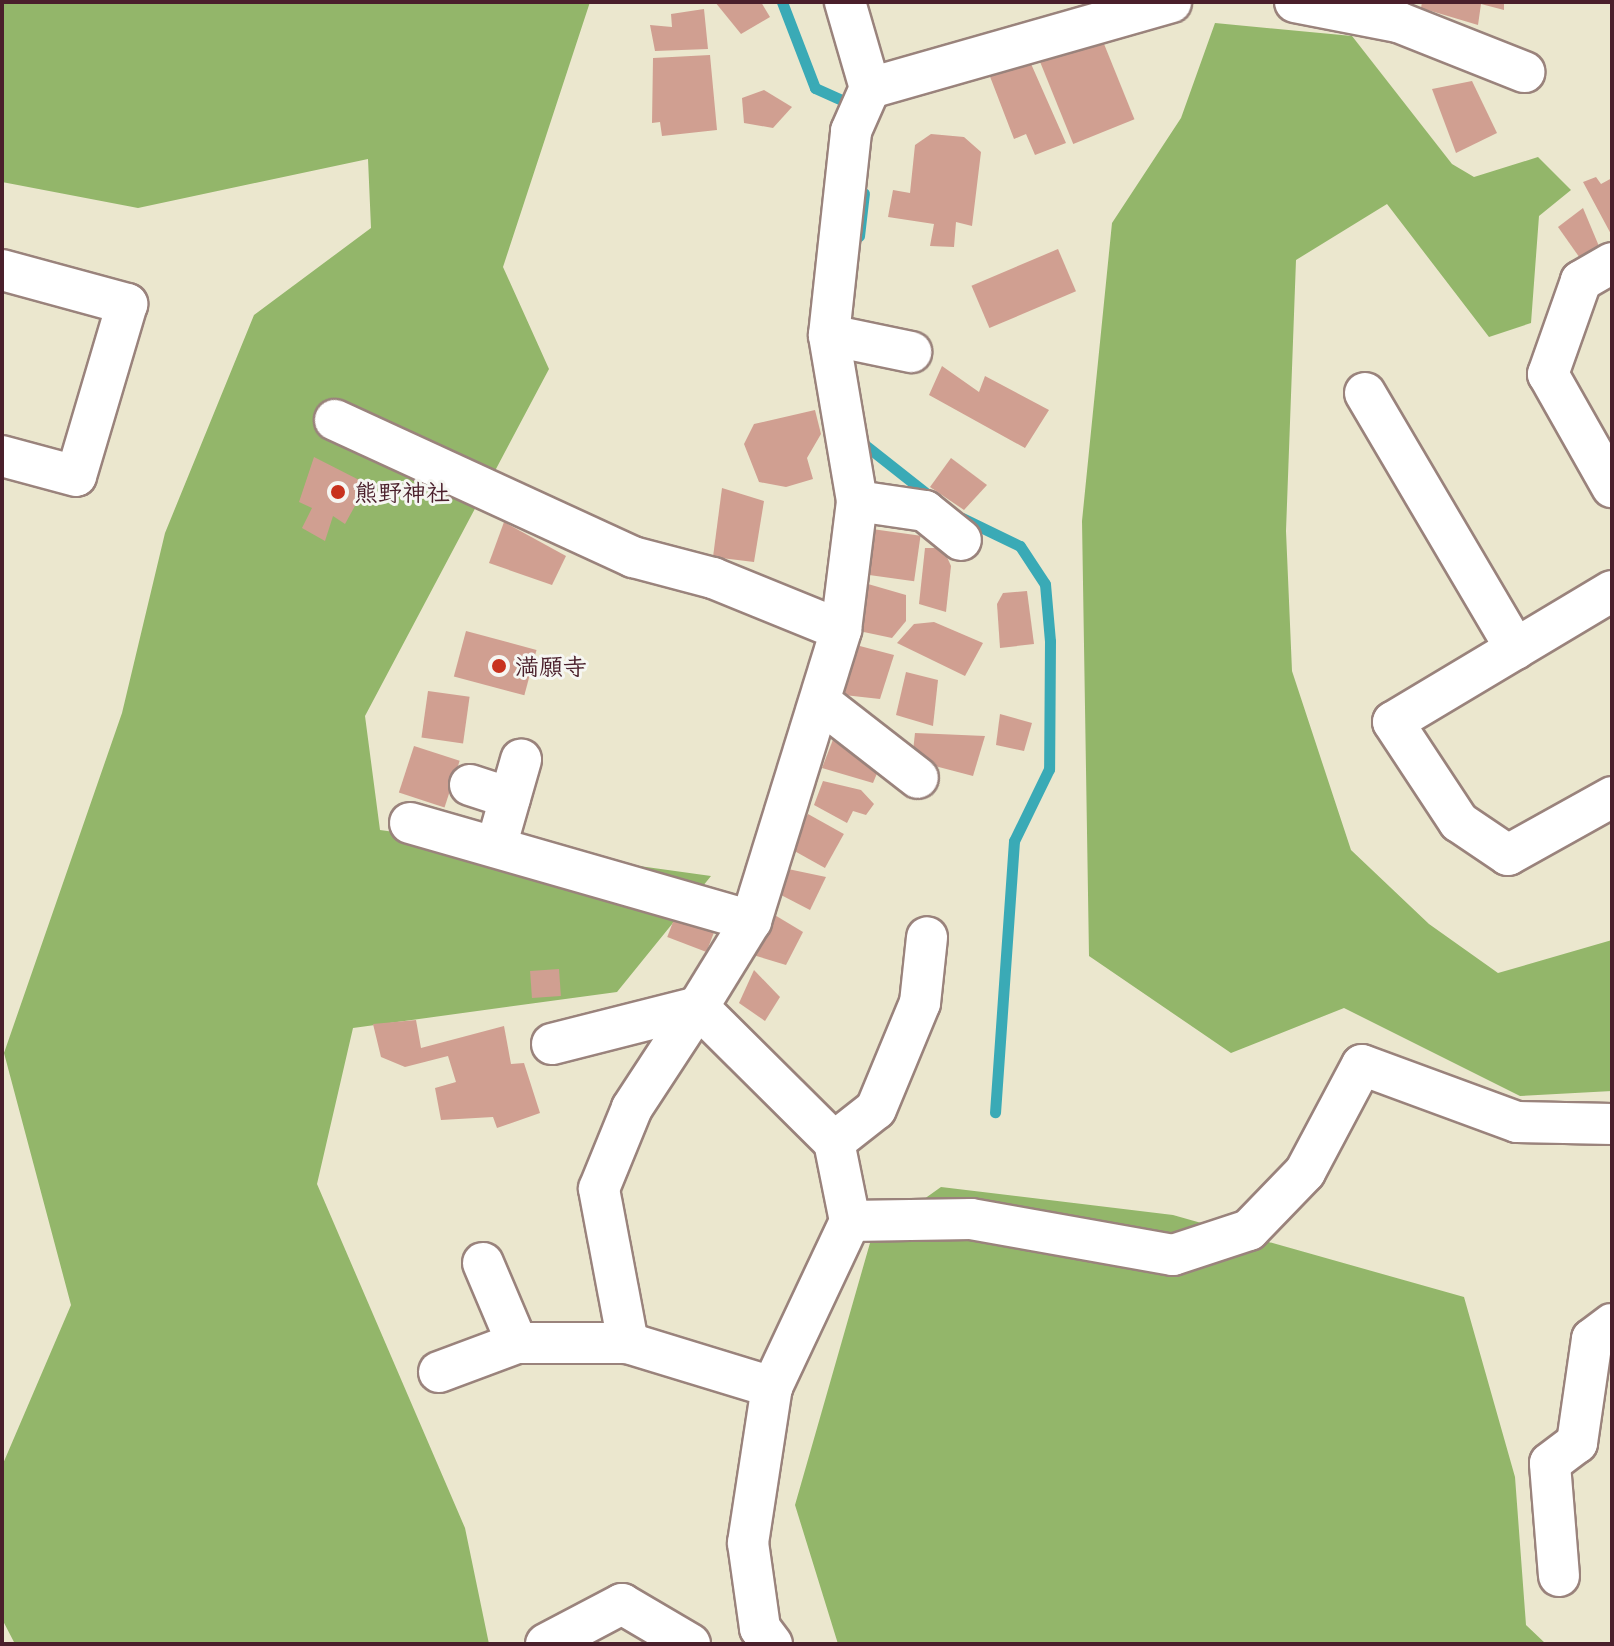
<!DOCTYPE html>
<meta charset="utf-8">
<style>
body{margin:0}
#map{position:relative;width:1614px;height:1646px;overflow:hidden;background:#ebe7ce;font-family:Mali,"Klee One",sans-serif}
div>[style]{position:absolute}
[style*='--x']{left:calc(var(--x)*1px);top:calc(var(--y)*1px);width:calc(var(--w)*1px);rotate:calc(var(--a)*1deg)}
.forest>*{inset:0;background:#93b66a}
.stream>*{height:11px;margin:-5.5px;padding:0 5.5px;transform-origin:5.5px;border-radius:5.5px;background:#3aaab6}
.building>*{inset:0;background:#d09f91;transform-origin:0 0}
.roads{filter:drop-shadow(2px 0 #9a837c) drop-shadow(-2px 0 #9a837c) drop-shadow(0 2px #9a837c) drop-shadow(0 -2px #9a837c)}
.minor>*{height:40px;margin:-20px;padding:0 20px;transform-origin:20px;border-radius:20px;background:#fff}
.dots>*{width:22px;height:22px;translate:-50% -50%;box-sizing:border-box;border:4px solid #f6f6f2;border-radius:50%}
span{translate:-50% -50%;white-space:nowrap;text-align:center;line-height:1.15;-webkit-text-stroke:6px #f6f6f2;paint-order:stroke}
.poi-label{font-size:24px;color:#4a1f2b;font-weight:700}
.left{translate:0 -50%;text-align:left}
.frame{position:absolute;inset:0;border:4px solid #4a1f2b;pointer-events:none}
</style>
<div id="map">
<div class="forest">
<i style="clip-path:polygon(2px 2px,590px 2px,503px 267px,549px 369px,365px 716px,380px 830px,711px 876px,617px 992px,353px 1028px,317px 1184px,465px 1528px,489px 1644px,15px 1644px,2px 1619px,2px 1466px,71px 1305px,4px 1053px,122px 713px,165px 533px,254px 315px,371px 228px,368px 159px,138px 208px,2px 182px)"></i>
<i style="clip-path:polygon(1215px 23px,1352px 36px,1452px 164px,1474px 177px,1538px 157px,1571px 190px,1539px 216px,1531px 323px,1489px 337px,1387px 204px,1296px 260px,1286px 531px,1292px 671px,1351px 850px,1429px 924px,1498px 973px,1612px 940px,1612px 1091px,1520px 1096px,1344px 1008px,1231px 1053px,1089px 956px,1082px 521px,1112px 223px,1181px 118px)"></i>
<i style="clip-path:polygon(941px 1187px,1173px 1215px,1464px 1297px,1515px 1477px,1526px 1625px,1546px 1644px,838px 1644px,795px 1505px,872px 1236px)"></i>
</div>
<div class="stream">
<i style="--x:782;--y:2;--w:92;--a:69"></i>
<i style="--x:815;--y:88;--w:44;--a:24.2"></i>
<i style="--x:859;--y:236;--w:43;--a:-83.4"></i>
<i style="--x:860;--y:441;--w:90;--a:38.3"></i>
<i style="--x:962;--y:518;--w:64;--a:25.8"></i>
<i style="--x:1020;--y:546;--w:45;--a:56.7"></i>
<i style="--x:1045;--y:584;--w:57;--a:85"></i>
<i style="--x:1050;--y:641;--w:128;--a:90.4"></i>
<i style="--x:1049;--y:769;--w:80;--a:115.9"></i>
<i style="--x:1014;--y:841;--w:272;--a:94"></i>
</div>
<div class="building">
<i style="clip-path:polygon(715px 2px,761px 2px,770px 17px,741px 34px)"></i>
<i style="clip-path:polygon(1422px 2px,1504px 2px,1504px 10px,1481px 4px,1478px 25px,1421px 8px)"></i>
<i style="clip-path:polygon(704px 9px,708px 49px,655px 51px,650px 25px,672px 27px,671px 14px)"></i>
<i style="left:1100px;top:34px;width:92px;height:66px;rotate:68deg"></i>
<i style="clip-path:polygon(710px 55px,717px 130px,662px 136px,660px 122px,652px 123px,653px 58px)"></i>
<i style="clip-path:polygon(1028px 57px,1066px 143px,1035px 155px,1026px 134px,1014px 139px,989px 74px)"></i>
<i style="clip-path:polygon(1472px 81px,1497px 133px,1456px 153px,1432px 89px)"></i>
<i style="clip-path:polygon(764px 90px,792px 107px,773px 128px,744px 123px,742px 98px)"></i>
<i style="clip-path:polygon(931px 134px,964px 137px,981px 152px,972px 226px,956px 222px,954px 247px,930px 246px,934px 224px,888px 217px,893px 190px,910px 193px,915px 145px)"></i>
<i style="clip-path:polygon(1596px 177px,1601px 184px,1612px 178px,1612px 236px,1583px 182px)"></i>
<i style="clip-path:polygon(1583px 208px,1601px 251px,1582px 261px,1558px 227px)"></i>
<i style="left:1058px;top:249px;width:46px;height:94px;rotate:67deg"></i>
<i style="clip-path:polygon(942px 366px,979px 392px,985px 376px,1049px 410px,1025px 448px,929px 395px)"></i>
<i style="clip-path:polygon(815px 410px,821px 434px,807px 458px,813px 479px,786px 487px,759px 482px,744px 444px,754px 424px)"></i>
<i style="clip-path:polygon(314px 457px,367px 484px,345px 524px,333px 516px,325px 541px,302px 528px,312px 508px,299px 502px)"></i>
<i style="clip-path:polygon(951px 458px,987px 485px,964px 510px,930px 487px)"></i>
<i style="clip-path:polygon(722px 488px,764px 501px,754px 562px,713px 557px)"></i>
<i style="clip-path:polygon(504px 522px,566px 556px,552px 585px,489px 563px)"></i>
<i style="left:872px;top:529px;width:49px;height:46px;rotate:8deg"></i>
<i style="clip-path:polygon(925px 548px,943px 548px,951px 566px,946px 612px,919px 604px)"></i>
<i style="clip-path:polygon(868px 584px,906px 595px,906px 621px,892px 638px,859px 631px)"></i>
<i style="clip-path:polygon(1027px 591px,1034px 644px,1000px 648px,997px 604px,1003px 593px)"></i>
<i style="clip-path:polygon(934px 622px,983px 643px,965px 676px,897px 643px,914px 624px)"></i>
<i style="left:466px;top:631px;width:73px;height:47px;rotate:15deg"></i>
<i style="clip-path:polygon(856px 645px,894px 655px,880px 699px,844px 695px)"></i>
<i style="clip-path:polygon(906px 672px,938px 680px,933px 726px,896px 715px)"></i>
<i style="left:428px;top:691px;width:42px;height:47px;rotate:8deg"></i>
<i style="clip-path:polygon(1000px 714px,1032px 723px,1024px 751px,996px 745px)"></i>
<i style="clip-path:polygon(915px 733px,985px 736px,973px 776px,912px 760px)"></i>
<i style="clip-path:polygon(834px 737px,883px 759px,873px 783px,822px 768px)"></i>
<i style="left:414px;top:746px;width:48px;height:49px;rotate:18deg"></i>
<i style="clip-path:polygon(823px 781px,861px 790px,874px 804px,866px 815px,853px 811px,847px 823px,814px 805px)"></i>
<i style="left:808px;top:814px;width:41px;height:39px;rotate:29deg"></i>
<i style="clip-path:polygon(788px 869px,826px 877px,810px 910px,781px 895px)"></i>
<i style="left:678px;top:909px;width:42px;height:30px;rotate:21deg"></i>
<i style="clip-path:polygon(773px 914px,803px 932px,786px 965px,750px 954px)"></i>
<i style="left:559px;top:969px;width:27px;height:29px;rotate:86deg"></i>
<i style="clip-path:polygon(754px 970px,780px 997px,765px 1021px,739px 1003px)"></i>
<i style="clip-path:polygon(416px 1020px,421px 1048px,504px 1026px,511px 1064px,524px 1063px,540px 1113px,497px 1128px,493px 1117px,441px 1120px,435px 1088px,456px 1082px,448px 1056px,405px 1067px,381px 1057px,373px 1024px)"></i>
</div>
<div class="roads">
<div class="minor">
<i style="--x:845;--y:2;--w:90;--a:73.8"></i>
<i style="--x:1295;--y:2;--w:105;--a:11"></i>
<i style="--x:1398;--y:22;--w:136;--a:21.6"></i>
<i style="--x:1612;--y:263;--w:36;--a:150"></i>
<i style="--x:1581;--y:281;--w:99;--a:109.5"></i>
<i style="--x:1548;--y:374;--w:130;--a:60.5"></i>
<i style="--x:2;--y:270;--w:130;--a:15.2"></i>
<i style="--x:127;--y:304;--w:179;--a:106.5"></i>
<i style="--x:76;--y:476;--w:77;--a:-164.9"></i>
<i style="--x:829;--y:335;--w:84;--a:11.7"></i>
<i style="--x:1365;--y:393;--w:297;--a:59.5"></i>
<i style="--x:335;--y:420;--w:328;--a:24.7"></i>
<i style="--x:633;--y:557;--w:83;--a:14.7"></i>
<i style="--x:713;--y:578;--w:138;--a:22.1"></i>
<i style="--x:857;--y:501;--w:69;--a:8.4"></i>
<i style="--x:925;--y:511;--w:46;--a:38.9"></i>
<i style="--x:1612;--y:591;--w:255;--a:149.1"></i>
<i style="--x:1393;--y:722;--w:120;--a:56.6"></i>
<i style="--x:1459;--y:822;--w:59;--a:34"></i>
<i style="--x:1508;--y:855;--w:119;--a:-29.1"></i>
<i style="--x:823;--y:704;--w:120;--a:37.9"></i>
<i style="--x:470;--y:785;--w:42;--a:18"></i>
<i style="--x:410;--y:823;--w:355;--a:16"></i>
<i style="--x:496;--y:847;--w:91;--a:-74"></i>
<i style="--x:552;--y:1044;--w:151;--a:-14.2"></i>
<i style="--x:698;--y:1007;--w:121;--a:123.2"></i>
<i style="--x:632;--y:1108;--w:87;--a:112.2"></i>
<i style="--x:599;--y:1189;--w:157;--a:79.3"></i>
<i style="--x:834;--y:1142;--w:192;--a:-135.2"></i>
<i style="--x:698;--y:1007;--w:101;--a:-58.4"></i>
<i style="--x:751;--y:921;--w:305;--a:-72.8"></i>
<i style="--x:841;--y:630;--w:130;--a:-82.9"></i>
<i style="--x:857;--y:501;--w:168;--a:-99.6"></i>
<i style="--x:829;--y:335;--w:205;--a:-83.8"></i>
<i style="--x:851;--y:131;--w:47;--a:-66.2"></i>
<i style="--x:870;--y:88;--w:313;--a:-15.9"></i>
<i style="--x:850;--y:1221;--w:121;--a:-0.9"></i>
<i style="--x:971;--y:1219;--w:205;--a:10.1"></i>
<i style="--x:1173;--y:1255;--w:80;--a:-18.2"></i>
<i style="--x:1249;--y:1230;--w:81;--a:-46"></i>
<i style="--x:1305;--y:1172;--w:121;--a:-62"></i>
<i style="--x:1362;--y:1065;--w:165;--a:20.2"></i>
<i style="--x:1517;--y:1122;--w:95;--a:1.2"></i>
<i style="--x:483;--y:1263;--w:87;--a:67"></i>
<i style="--x:439;--y:1372;--w:83;--a:-20.4"></i>
<i style="--x:517;--y:1343;--w:111;--a:0"></i>
<i style="--x:628;--y:1343;--w:151;--a:17"></i>
<i style="--x:1559;--y:1576;--w:113;--a:-94.6"></i>
<i style="--x:1550;--y:1463;--w:34;--a:-37"></i>
<i style="--x:1577;--y:1443;--w:105;--a:-81.8"></i>
<i style="--x:1592;--y:1339;--w:25;--a:-37"></i>
<i style="--x:546;--y:1644;--w:86;--a:-27.8"></i>
<i style="--x:622;--y:1604;--w:79;--a:30.5"></i>
<i style="--x:772;--y:1644;--w:20;--a:-127"></i>
<i style="--x:760;--y:1628;--w:86;--a:-98"></i>
<i style="--x:748;--y:1543;--w:158;--a:-81.3"></i>
<i style="--x:772;--y:1387;--w:183;--a:-64.8"></i>
<i style="--x:850;--y:1221;--w:81;--a:-101.4"></i>
<i style="--x:834;--y:1142;--w:53;--a:-38.2"></i>
<i style="--x:876;--y:1109;--w:115;--a:-67.5"></i>
<i style="--x:920;--y:1003;--w:66;--a:-83.9"></i>
</div>
</div>
<div class="dots">
<i style="left:338px;top:492px;background:#c8321e"></i>
<i style="left:499px;top:666px;background:#c8321e"></i>
</div>
<div class="poi-label">
<span class="left" style="left:354px;top:492px">熊野神社</span>
<span class="left" style="left:515px;top:666px">満願寺</span>
</div>
<div class="frame"></div>
</div>
